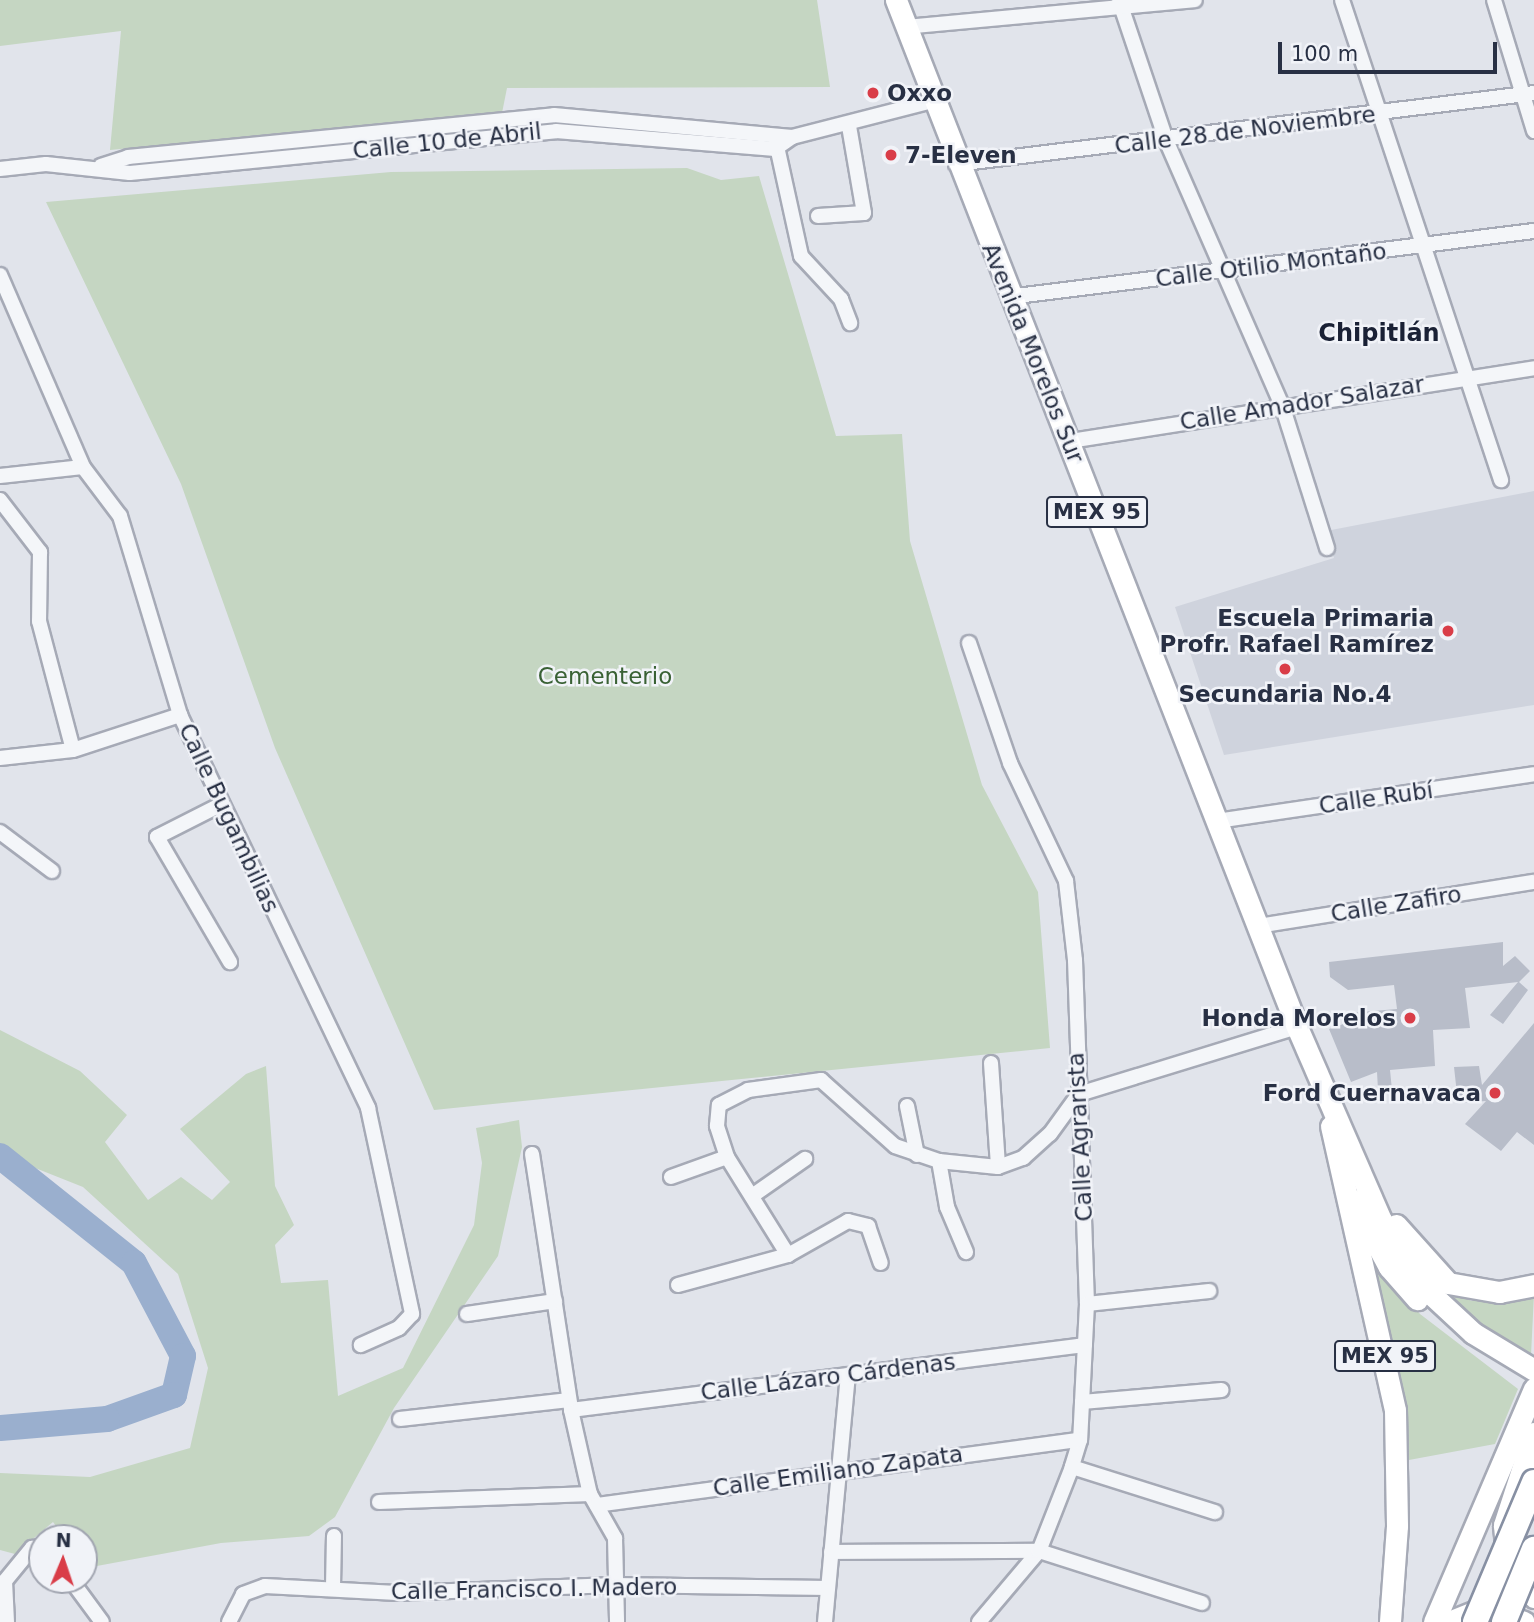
<!DOCTYPE html>
<meta charset="utf-8">
<style>
body{margin:0}
#map{position:relative;width:1534px;height:1622px;overflow:hidden;background:#e1e4eb;font-family:"DejaVu Sans",sans-serif}
div>[style]{position:absolute}
[style*='--x']{left:calc(var(--x)*1px);top:calc(var(--y)*1px);width:calc(var(--w)*1px);rotate:calc(var(--a)*1deg)}
.built>*{inset:0;background:#cfd3dd}
.green>*{inset:0;background:#c5d6c2}
.river>*{height:26px;margin:-13px;padding:0 13px;transform-origin:13px;border-radius:13px;background:#9aafce}
.building>*{inset:0;background:#b8bdc9}
.roads{filter:drop-shadow(2px 0 #a6aab6) drop-shadow(-2px 0 #a6aab6) drop-shadow(0 2px #a6aab6) drop-shadow(0 -2px #a6aab6)}
.street>*{height:14px;margin:-7px;padding:0 7px;transform-origin:7px;border-radius:7px;background:#f4f6f9}
.primary>*{height:21px;margin:-10.5px;padding:0 10.5px;transform-origin:10.5px;border-radius:10.5px;background:#fff}
.bridges{filter:drop-shadow(2px 0 #8790a3) drop-shadow(-2px 0 #8790a3) drop-shadow(0 2px #8790a3) drop-shadow(0 -2px #8790a3)}
.highway-bridge>*{height:24px;margin:-12px;padding:0 12px;transform-origin:12px;border-radius:12px;background:#fff}
.dots>*{width:19px;height:19px;translate:-50% -50%;box-sizing:border-box;border:4px solid #f1f3f8;border-radius:50%}
span{translate:-50% -50%;white-space:nowrap;text-align:center;line-height:1.15;-webkit-text-stroke:5px #f1f3f8;paint-order:stroke}
.shield-label span{padding:2px 5px;background:#f1f3f8;border:2px solid;border-radius:5px;-webkit-text-stroke-width:0}
.shield-label{font-size:21px;color:#283044;font-weight:700}
.poi-label{font-size:23px;color:#283044;font-weight:700}
.left{translate:0 -50%;text-align:left}
.right{translate:-100% -50%;text-align:right}
.street-label{font-size:23px;color:#283044}
.park-label{font-size:23px;color:#396134}
.neighbourhood-label{font-size:24px;color:#1a2135;font-weight:700}
.north{position:absolute;left:28px;top:1524px;width:70px;height:70px;box-sizing:border-box;background:#f1f3f8;border:2px solid #a1a5b0;border-radius:50%;rotate:2deg;font-size:19px;font-weight:700;line-height:28px;text-align:center;color:#283044}
.north::after{content:'';display:block;margin:auto;width:24px;height:32px;background:#d93d48;clip-path:polygon(50% 0,100% 100%,50% 72%,0 100%)}
.scale{position:absolute;left:1278px;top:42px;width:219px;height:32px;box-sizing:border-box;border:4px solid #283044;border-top:0;padding-left:9px;font-size:21px;line-height:24px;white-space:nowrap;color:#283044;-webkit-text-stroke:5px #f1f3f8;paint-order:stroke}
</style>
<div id="map">
<div class="built">
<i style="clip-path:polygon(1534px 491px,1534px 705px,1224px 755px,1175px 607px,1334px 558px,1326px 531px)"></i>
</div>
<div class="green">
<i style="clip-path:polygon(0 0,817px 0,830px 87px,507px 88px,502px 113px,110px 150px,121px 31px,0 46px)"></i>
<i style="clip-path:polygon(687px 168px,721px 180px,759px 176px,836px 436px,902px 434px,910px 541px,982px 785px,1038px 892px,1050px 1048px,434px 1110px,275px 748px,181px 484px,46px 202px,391px 172px)"></i>
<i style="clip-path:polygon(0 1030px,80px 1071px,127px 1115px,105px 1142px,148px 1200px,181px 1177px,212px 1200px,230px 1182px,180px 1129px,246px 1074px,266px 1066px,275px 1186px,294px 1225px,275px 1245px,281px 1283px,328px 1280px,338px 1396px,403px 1368px,474px 1225px,482px 1163px,476px 1128px,519px 1120px,522px 1147px,498px 1256px,394px 1408px,335px 1517px,309px 1536px,221px 1543px,86px 1568px,84px 1538px,65px 1538px,53px 1522px,15px 1554px,0 1550px,0 1473px,90px 1477px,190px 1448px,208px 1368px,178px 1274px,83px 1187px,0 1154px)"></i>
<i style="clip-path:polygon(1373px 1256px,1420px 1314px,1518px 1389px,1495px 1444px,1409px 1460px)"></i>
<i style="clip-path:polygon(1436px 1287px,1472px 1301px,1534px 1294px,1531px 1355px,1466px 1315px)"></i>
</div>
<div class="river">
<i style="--x:0;--y:1156;--w:171;--a:38.6"></i>
<i style="--x:134;--y:1263;--w:105;--a:62.2"></i>
<i style="--x:183;--y:1356;--w:40;--a:103"></i>
<i style="--x:174;--y:1395;--w:71;--a:160.3"></i>
<i style="--x:107;--y:1419;--w:107;--a:175.2"></i>
</div>
<div class="building">
<i style="clip-path:polygon(1503px 942px,1503px 966px,1515px 956px,1530px 971px,1519px 982px,1528px 990px,1503px 1024px,1490px 1015px,1518px 982px,1465px 988px,1470px 1028px,1433px 1030px,1435px 1066px,1390px 1070px,1392px 1090px,1378px 1090px,1377px 1072px,1351px 1082px,1329px 1029px,1352px 1021px,1349px 1013px,1397px 1009px,1394px 985px,1348px 990px,1330px 977px,1329px 962px)"></i>
<i style="clip-path:polygon(1534px 1023px,1534px 1145px,1517px 1132px,1501px 1151px,1465px 1124px,1486px 1101px,1458px 1103px,1454px 1067px,1479px 1066px,1482px 1085px)"></i>
</div>
<div class="roads">
<div class="street">
<i style="--x:1119;--y:0;--w:148;--a:71.4"></i>
<i style="--x:1166;--y:140;--w:289;--a:66.4"></i>
<i style="--x:1282;--y:405;--w:150;--a:72.5"></i>
<i style="--x:1342;--y:0;--w:506;--a:71.67"></i>
<i style="--x:1494;--y:0;--w:137;--a:73"></i>
<i style="--x:905;--y:27;--w:291;--a:-5.3"></i>
<i style="--x:776;--y:142;--w:117;--a:77.6"></i>
<i style="--x:801;--y:256;--w:59;--a:47.1"></i>
<i style="--x:841;--y:299;--w:26;--a:69"></i>
<i style="--x:956;--y:164;--w:582;--a:-7"></i>
<i style="--x:101;--y:166;--w:28;--a:-18"></i>
<i style="--x:128;--y:157;--w:428;--a:-5.6"></i>
<i style="--x:554;--y:115;--w:239;--a:5.3"></i>
<i style="--x:0;--y:169;--w:46;--a:-6.2"></i>
<i style="--x:46;--y:164;--w:84;--a:6.1"></i>
<i style="--x:130;--y:173;--w:428;--a:-5.6"></i>
<i style="--x:556;--y:131;--w:220;--a:4.7"></i>
<i style="--x:775;--y:149;--w:21;--a:-35"></i>
<i style="--x:792;--y:137;--w:145;--a:-14.4"></i>
<i style="--x:818;--y:216;--w:46;--a:-3.7"></i>
<i style="--x:864;--y:213;--w:88;--a:-99.8"></i>
<i style="--x:0;--y:275;--w:209;--a:66.6"></i>
<i style="--x:83;--y:467;--w:61;--a:52.9"></i>
<i style="--x:120;--y:516;--w:208;--a:73.2"></i>
<i style="--x:180;--y:715;--w:436;--a:64.4"></i>
<i style="--x:368;--y:1108;--w:211;--a:77.9"></i>
<i style="--x:412;--y:1314;--w:19;--a:133"></i>
<i style="--x:399;--y:1328;--w:42;--a:155.9"></i>
<i style="--x:1009;--y:297;--w:529;--a:-7.17"></i>
<i style="--x:1070;--y:441;--w:470;--a:-8.9"></i>
<i style="--x:0;--y:476;--w:83;--a:-6.2"></i>
<i style="--x:0;--y:500;--w:66;--a:52.4"></i>
<i style="--x:40;--y:552;--w:69;--a:90.8"></i>
<i style="--x:39;--y:621;--w:133;--a:75.2"></i>
<i style="--x:969;--y:643;--w:127;--a:71.1"></i>
<i style="--x:1010;--y:763;--w:131;--a:64.6"></i>
<i style="--x:1066;--y:881;--w:80;--a:83.5"></i>
<i style="--x:1075;--y:960;--w:344;--a:88"></i>
<i style="--x:1087;--y:1304;--w:136;--a:92.9"></i>
<i style="--x:1080;--y:1440;--w:28;--a:107"></i>
<i style="--x:1072;--y:1467;--w:90;--a:111.4"></i>
<i style="--x:1039;--y:1551;--w:93;--a:130.2"></i>
<i style="--x:0;--y:758;--w:73;--a:-6.3"></i>
<i style="--x:73;--y:750;--w:113;--a:-18.1"></i>
<i style="--x:222;--y:804;--w:73;--a:153.1"></i>
<i style="--x:157;--y:837;--w:145;--a:59.7"></i>
<i style="--x:1217;--y:821;--w:320;--a:-8.4"></i>
<i style="--x:0;--y:832;--w:65;--a:36.9"></i>
<i style="--x:1258;--y:926;--w:279;--a:-9.1"></i>
<i style="--x:991;--y:1063;--w:104;--a:86.1"></i>
<i style="--x:907;--y:1106;--w:50;--a:78.5"></i>
<i style="--x:532;--y:1154;--w:259;--a:81.3"></i>
<i style="--x:571;--y:1410;--w:86;--a:77.3"></i>
<i style="--x:590;--y:1494;--w:51;--a:60.4"></i>
<i style="--x:615;--y:1538;--w:84;--a:88.6"></i>
<i style="--x:939;--y:1161;--w:47;--a:80.1"></i>
<i style="--x:947;--y:1207;--w:49;--a:67.1"></i>
<i style="--x:671;--y:1177;--w:59;--a:-19.7"></i>
<i style="--x:752;--y:1196;--w:65;--a:-34.9"></i>
<i style="--x:788;--y:1255;--w:115;--a:-121.9"></i>
<i style="--x:727;--y:1157;--w:33;--a:-108"></i>
<i style="--x:717;--y:1126;--w:21;--a:-85"></i>
<i style="--x:719;--y:1105;--w:33;--a:-27"></i>
<i style="--x:748;--y:1090;--w:74;--a:-7.8"></i>
<i style="--x:821;--y:1080;--w:99;--a:41.7"></i>
<i style="--x:895;--y:1146;--w:46;--a:18.8"></i>
<i style="--x:939;--y:1161;--w:59;--a:5.8"></i>
<i style="--x:998;--y:1167;--w:27;--a:-20"></i>
<i style="--x:1023;--y:1158;--w:36;--a:-42"></i>
<i style="--x:1050;--y:1134;--w:49;--a:-54.1"></i>
<i style="--x:1079;--y:1094;--w:228;--a:-17.1"></i>
<i style="--x:678;--y:1285;--w:114;--a:-15.3"></i>
<i style="--x:788;--y:1255;--w:69;--a:-29.5"></i>
<i style="--x:848;--y:1221;--w:21;--a:14"></i>
<i style="--x:868;--y:1226;--w:39;--a:71"></i>
<i style="--x:1087;--y:1304;--w:123;--a:-6.1"></i>
<i style="--x:467;--y:1314;--w:89;--a:-8.4"></i>
<i style="--x:1082;--y:1402;--w:140;--a:-4.9"></i>
<i style="--x:571;--y:1410;--w:518;--a:-7.21"></i>
<i style="--x:400;--y:1419;--w:170;--a:-6.4"></i>
<i style="--x:1072;--y:1467;--w:150;--a:17.5"></i>
<i style="--x:379;--y:1502;--w:211;--a:-2.2"></i>
<i style="--x:597;--y:1505;--w:487;--a:-7.7"></i>
<i style="--x:831;--y:1552;--w:208;--a:-0.3"></i>
<i style="--x:1039;--y:1551;--w:171;--a:17.7"></i>
<i style="--x:71;--y:1580;--w:52;--a:53.6"></i>
<i style="--x:333;--y:1587;--w:51;--a:-88.9"></i>
<i style="--x:7;--y:1622;--w:41;--a:-92.8"></i>
<i style="--x:5;--y:1581;--w:43;--a:-50.7"></i>
<i style="--x:32;--y:1548;--w:10;--a:-6"></i>
<i style="--x:229;--y:1622;--w:31;--a:-63"></i>
<i style="--x:243;--y:1594;--w:23;--a:-20"></i>
<i style="--x:265;--y:1586;--w:132;--a:3"></i>
<i style="--x:397;--y:1593;--w:218;--a:-2.1"></i>
<i style="--x:615;--y:1585;--w:213;--a:0.8"></i>
<i style="--x:825;--y:1622;--w:248;--a:-84.7"></i>
</div>
<div class="primary">
<i style="--x:896;--y:0;--w:1103;--a:68.67"></i>
<i style="--x:1297;--y:1027;--w:210;--a:66.5"></i>
<i style="--x:1381;--y:1220;--w:89;--a:56"></i>
<i style="--x:1431;--y:1294;--w:57;--a:42.9"></i>
<i style="--x:1473;--y:1333;--w:71;--a:31.2"></i>
<i style="--x:1331;--y:1126;--w:291;--a:77.3"></i>
<i style="--x:1395;--y:1410;--w:116;--a:89"></i>
<i style="--x:1397;--y:1526;--w:96;--a:94.2"></i>
<i style="--x:1353;--y:1200;--w:76;--a:61.8"></i>
<i style="--x:1389;--y:1267;--w:43;--a:48.8"></i>
<i style="--x:1396;--y:1225;--w:78;--a:48.1"></i>
<i style="--x:1448;--y:1283;--w:52;--a:10"></i>
<i style="--x:1499;--y:1292;--w:36;--a:-11"></i>
<i style="--x:1534;--y:1433;--w:97;--a:108.1"></i>
<i style="--x:1504;--y:1525;--w:36;--a:85"></i>
<i style="--x:1507;--y:1561;--w:45;--a:53.1"></i>
<i style="--x:1434;--y:1622;--w:254;--a:-66.8"></i>
<i style="--x:1449;--y:1622;--w:38;--a:-22"></i>
<i style="--x:1484;--y:1608;--w:42;--a:19.3"></i>
</div>
</div>
<div class="bridges">
<div class="highway-bridge">
<i style="--x:1475;--y:1622;--w:152;--a:-67.1"></i>
<i style="--x:1504;--y:1622;--w:79;--a:-67.7"></i>
</div>
</div>
<div class="dots">
<i style="left:873px;top:93px;background:#d93d48"></i>
<i style="left:891px;top:155px;background:#d93d48"></i>
<i style="left:1448px;top:631px;background:#d93d48"></i>
<i style="left:1285px;top:669px;background:#d93d48"></i>
<i style="left:1410px;top:1018px;background:#d93d48"></i>
<i style="left:1495px;top:1093px;background:#d93d48"></i>
</div>
<div class="shield-label">
<span style="left:1097px;top:512px">MEX 95</span>
<span style="left:1385px;top:1356px">MEX 95</span>
</div>
<div class="poi-label">
<span class="left" style="left:887px;top:93px">Oxxo</span>
<span class="left" style="left:905px;top:155px">7-Eleven</span>
<span class="right" style="left:1434px;top:631px">Escuela Primaria<br>Profr. Rafael Ramírez</span>
<span style="left:1285px;top:694px">Secundaria No.4</span>
<span class="right" style="left:1396px;top:1018px">Honda Morelos</span>
<span class="right" style="left:1481px;top:1093px">Ford Cuernavaca</span>
</div>
<div class="street-label">
<span style="left:1245px;top:130px;rotate:-7deg">Calle 28 de Noviembre</span>
<span style="left:447px;top:141px;rotate:-6deg">Calle 10 de Abril</span>
<span style="left:1271px;top:265px;rotate:-7deg">Calle Otilio Montaño</span>
<span style="left:1033px;top:353px;rotate:68deg">Avenida Morelos Sur</span>
<span style="left:1302px;top:403px;rotate:-9deg">Calle Amador Salazar</span>
<span style="left:1376px;top:798px;rotate:-8deg">Calle Rubí</span>
<span style="left:229px;top:818px;rotate:65deg">Calle Bugambilias</span>
<span style="left:1396px;top:904px;rotate:-9deg">Calle Zafiro</span>
<span style="left:1080px;top:1137px;rotate:-93deg">Calle Agrarista</span>
<span style="left:828px;top:1377px;rotate:-7deg">Calle Lázaro Cárdenas</span>
<span style="left:838px;top:1471px;rotate:-8deg">Calle Emiliano Zapata</span>
<span style="left:534px;top:1589px;rotate:-1deg">Calle Francisco I. Madero</span>
</div>
<div class="park-label">
<span style="left:605px;top:676px">Cementerio</span>
</div>
<div class="neighbourhood-label">
<span style="left:1379px;top:334px">Chipitlán</span>
</div>
<div class="north">N</div>
<div class="scale">100 m</div>
</div>
